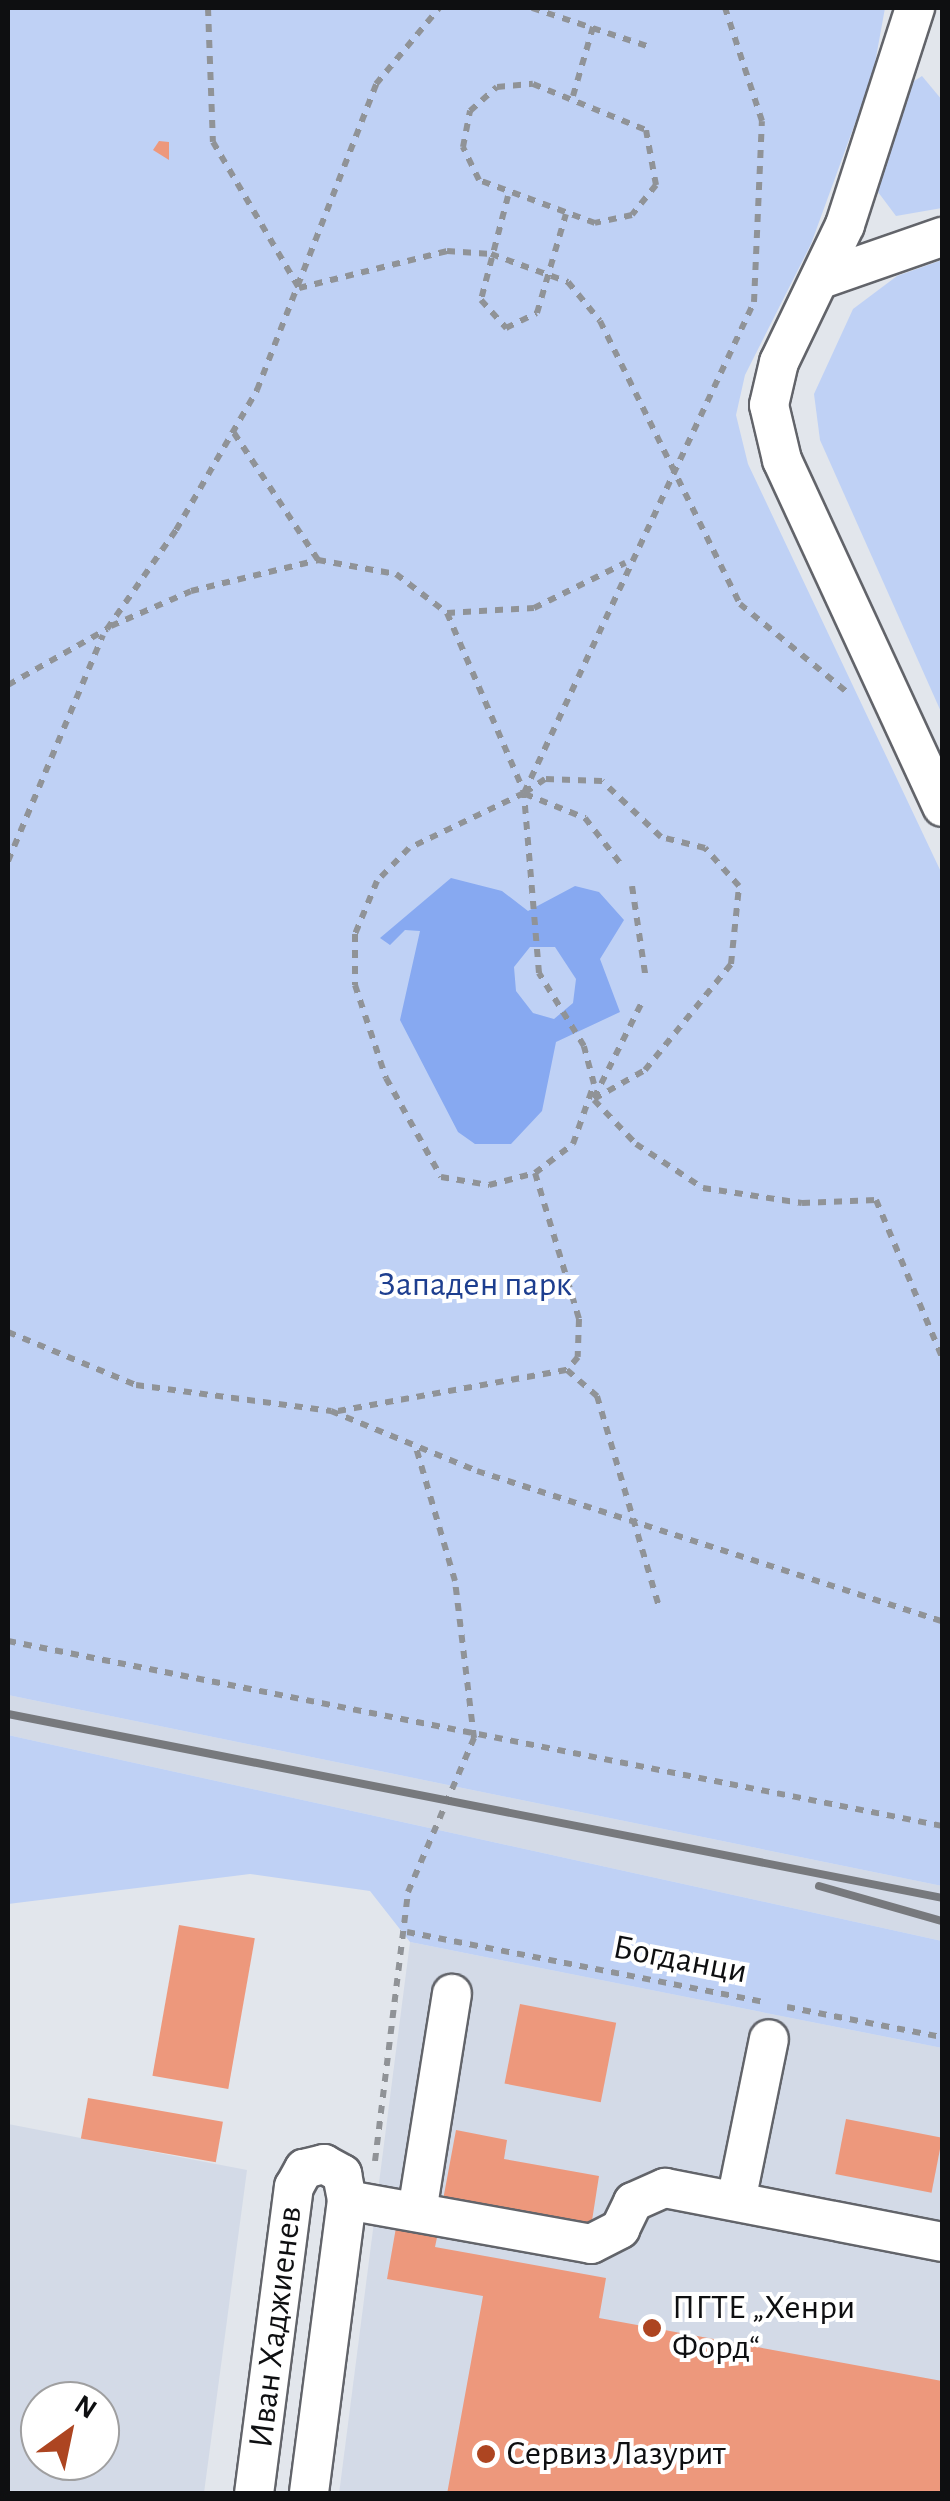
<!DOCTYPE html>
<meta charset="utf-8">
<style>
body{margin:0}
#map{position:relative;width:950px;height:2501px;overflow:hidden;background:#e2e6ec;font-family:"Alegreya Sans",sans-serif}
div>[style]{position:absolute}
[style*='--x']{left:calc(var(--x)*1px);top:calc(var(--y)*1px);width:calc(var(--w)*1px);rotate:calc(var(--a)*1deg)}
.built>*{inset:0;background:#d3dae7}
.green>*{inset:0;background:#bfd1f5}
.water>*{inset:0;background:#87a9f1}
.building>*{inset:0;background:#ed987c;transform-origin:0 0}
.path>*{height:6px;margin-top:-3px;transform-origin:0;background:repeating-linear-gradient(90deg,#909397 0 8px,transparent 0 16px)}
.roads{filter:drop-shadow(2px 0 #62646a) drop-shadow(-2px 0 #62646a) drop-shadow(0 2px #62646a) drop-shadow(0 -2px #62646a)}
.minor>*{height:38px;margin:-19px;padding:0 19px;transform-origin:19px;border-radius:19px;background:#fff}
.rail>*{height:8px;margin:-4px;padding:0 4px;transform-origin:4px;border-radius:4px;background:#77797d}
.dots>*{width:28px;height:28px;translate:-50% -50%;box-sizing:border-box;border:5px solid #fff;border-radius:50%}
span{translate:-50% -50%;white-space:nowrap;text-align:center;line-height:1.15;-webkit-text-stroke:8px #fff;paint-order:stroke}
.park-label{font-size:35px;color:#1d3e8f}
.street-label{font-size:35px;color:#0e0f11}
.poi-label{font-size:35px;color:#0e0f11}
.left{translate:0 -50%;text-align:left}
.frame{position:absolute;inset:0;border:10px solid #0e0f11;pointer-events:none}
.north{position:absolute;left:20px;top:2381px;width:100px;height:100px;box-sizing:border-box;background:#fff;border:2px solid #9f9fa0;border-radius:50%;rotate:33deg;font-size:28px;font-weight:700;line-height:40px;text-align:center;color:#0e0f11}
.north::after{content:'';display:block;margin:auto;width:35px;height:45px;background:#ad4521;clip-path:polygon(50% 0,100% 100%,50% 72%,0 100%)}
</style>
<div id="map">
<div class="built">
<i style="clip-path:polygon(8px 1695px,942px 1886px,942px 1941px,8px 1735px)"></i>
<i style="clip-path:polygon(410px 1942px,942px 2048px,942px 2493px,339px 2494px)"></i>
<i style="clip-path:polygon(evenodd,8px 2124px,247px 2170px,204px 2493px,8px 2493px,8px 2124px,40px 2401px,100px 2401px,100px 2461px,40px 2461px,40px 2401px)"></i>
</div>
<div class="green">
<i style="clip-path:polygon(8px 8px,885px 8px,873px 74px,811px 244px,745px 375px,736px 415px,748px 464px,942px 874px,942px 1886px,8px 1695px)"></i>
<i style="clip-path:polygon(922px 76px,942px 100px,942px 208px,896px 216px,875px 188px,908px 85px)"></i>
<i style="clip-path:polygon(942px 260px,942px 714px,820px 440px,814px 394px,853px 309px,897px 276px)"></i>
<i style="clip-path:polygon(8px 1735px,942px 1941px,942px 2048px,410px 1942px,370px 1891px,250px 1874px,8px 1904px)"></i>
</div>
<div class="water">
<i style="clip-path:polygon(evenodd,451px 878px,502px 891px,528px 911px,575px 886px,599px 892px,624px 920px,600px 959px,620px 1012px,556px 1042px,542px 1111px,511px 1144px,475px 1144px,458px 1132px,400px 1020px,420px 931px,405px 930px,390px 945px,380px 938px,451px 878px,530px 947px,555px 947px,576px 979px,573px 1003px,554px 1019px,533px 1013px,516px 991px,514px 967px,530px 947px)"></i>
</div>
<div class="building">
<i style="clip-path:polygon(159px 141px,169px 142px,169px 160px,153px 150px)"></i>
<i style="left:179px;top:1925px;width:77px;height:153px;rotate:10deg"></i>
<i style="left:520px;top:2004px;width:98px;height:81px;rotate:11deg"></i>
<i style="left:88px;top:2098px;width:137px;height:41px;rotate:10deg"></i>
<i style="left:846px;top:2119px;width:98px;height:56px;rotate:11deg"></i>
<i style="clip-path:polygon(456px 2130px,507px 2140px,504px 2159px,599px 2176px,591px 2227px,443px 2200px)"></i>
<i style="clip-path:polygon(398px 2216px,440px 2223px,435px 2247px,606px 2278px,599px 2318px,942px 2381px,942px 2494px,447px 2494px,483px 2296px,387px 2279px)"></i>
</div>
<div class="path">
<i style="--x:208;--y:8;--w:134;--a:87.9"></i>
<i style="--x:213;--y:142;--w:169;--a:59.5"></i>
<i style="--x:299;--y:288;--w:153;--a:-14"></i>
<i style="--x:447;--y:251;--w:44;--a:3.9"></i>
<i style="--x:491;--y:254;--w:82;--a:20"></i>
<i style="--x:568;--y:282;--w:50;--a:50.6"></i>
<i style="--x:600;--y:321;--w:316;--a:63.7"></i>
<i style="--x:740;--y:604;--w:141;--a:39.5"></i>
<i style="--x:532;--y:8;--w:127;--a:18.3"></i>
<i style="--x:533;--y:84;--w:122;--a:22.2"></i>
<i style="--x:646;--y:130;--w:56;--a:79.7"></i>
<i style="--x:656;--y:185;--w:38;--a:129"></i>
<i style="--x:632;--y:215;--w:38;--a:168"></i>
<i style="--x:595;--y:223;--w:124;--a:-159.7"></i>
<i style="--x:479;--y:180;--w:37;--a:-116"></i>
<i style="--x:463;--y:147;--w:37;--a:-79"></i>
<i style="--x:470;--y:111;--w:36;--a:-42"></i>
<i style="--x:497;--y:87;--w:36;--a:-5"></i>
<i style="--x:573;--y:96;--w:72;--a:-73.8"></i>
<i style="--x:508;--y:196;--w:107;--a:104.6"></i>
<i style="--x:481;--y:300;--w:38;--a:48"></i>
<i style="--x:506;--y:328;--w:34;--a:-26"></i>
<i style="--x:537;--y:313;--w:103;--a:-73.7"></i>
<i style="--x:234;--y:433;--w:152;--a:56.5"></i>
<i style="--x:447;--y:613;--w:87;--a:-3.3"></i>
<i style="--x:534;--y:608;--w:102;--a:-26.3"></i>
<i style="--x:111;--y:626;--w:87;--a:-23.6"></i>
<i style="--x:191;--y:591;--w:131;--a:-13.7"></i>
<i style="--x:318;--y:560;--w:79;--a:10.2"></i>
<i style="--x:396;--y:574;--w:64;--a:37.4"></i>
<i style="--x:447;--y:613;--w:195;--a:66.7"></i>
<i style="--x:8;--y:685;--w:114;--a:-29.5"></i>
<i style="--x:107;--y:629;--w:121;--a:-55.1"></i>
<i style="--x:176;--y:530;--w:162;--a:-59.9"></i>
<i style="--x:257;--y:390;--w:328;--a:-68.7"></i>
<i style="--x:376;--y:84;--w:99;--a:-50.3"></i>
<i style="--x:525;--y:794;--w:65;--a:21.8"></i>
<i style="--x:585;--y:818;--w:57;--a:52.1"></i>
<i style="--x:8;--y:861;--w:245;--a:-67.2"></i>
<i style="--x:632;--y:886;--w:95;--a:81.5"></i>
<i style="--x:594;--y:1098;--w:107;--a:-63.4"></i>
<i style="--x:594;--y:1099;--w:59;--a:-29.6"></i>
<i style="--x:645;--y:1070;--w:136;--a:-50.9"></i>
<i style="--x:731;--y:964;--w:78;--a:-84.1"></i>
<i style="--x:739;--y:886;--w:51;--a:-131.8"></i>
<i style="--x:705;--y:848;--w:45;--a:-166"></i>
<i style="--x:661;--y:837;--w:81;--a:-136.5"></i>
<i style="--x:602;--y:781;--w:57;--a:-178"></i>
<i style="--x:545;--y:779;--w:25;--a:146"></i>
<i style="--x:524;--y:793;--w:127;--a:154.4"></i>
<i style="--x:409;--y:848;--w:46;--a:134.1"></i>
<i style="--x:377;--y:881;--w:57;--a:112.5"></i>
<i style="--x:355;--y:934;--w:51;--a:90"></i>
<i style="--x:355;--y:985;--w:98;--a:71.6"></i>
<i style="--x:386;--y:1078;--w:113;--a:60.9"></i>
<i style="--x:441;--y:1177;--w:49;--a:9.5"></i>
<i style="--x:489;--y:1185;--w:48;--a:-14.6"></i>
<i style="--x:535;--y:1173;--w:48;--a:-37.3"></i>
<i style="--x:573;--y:1144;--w:64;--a:-70.7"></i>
<i style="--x:594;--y:1084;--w:39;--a:-105"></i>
<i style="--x:584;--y:1046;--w:86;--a:-121.7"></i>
<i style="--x:539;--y:973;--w:181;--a:-94.8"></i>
<i style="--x:524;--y:793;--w:542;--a:-64.9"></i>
<i style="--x:754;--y:302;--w:181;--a:-87.5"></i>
<i style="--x:762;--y:121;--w:119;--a:-108.1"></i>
<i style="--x:594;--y:1100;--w:61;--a:46.3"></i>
<i style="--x:636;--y:1144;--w:80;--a:33.3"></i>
<i style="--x:703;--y:1188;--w:100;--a:8.6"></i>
<i style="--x:802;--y:1203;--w:74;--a:-2.3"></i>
<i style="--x:876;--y:1200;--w:170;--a:67.2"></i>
<i style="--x:535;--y:1173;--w:152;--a:73.2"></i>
<i style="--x:579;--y:1319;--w:38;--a:92"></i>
<i style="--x:578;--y:1357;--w:17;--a:130"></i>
<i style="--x:567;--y:1370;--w:40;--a:41"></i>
<i style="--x:597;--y:1396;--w:219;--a:73.6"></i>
<i style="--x:8;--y:1332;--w:139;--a:22.5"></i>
<i style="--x:136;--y:1385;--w:197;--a:7.6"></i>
<i style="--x:331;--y:1411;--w:158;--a:22.3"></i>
<i style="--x:477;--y:1471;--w:489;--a:17.9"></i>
<i style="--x:338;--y:1411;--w:233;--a:-10.2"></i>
<i style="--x:8;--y:1641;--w:952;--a:11.2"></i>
<i style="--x:407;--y:1932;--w:365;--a:11.1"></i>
<i style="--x:787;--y:2007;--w:158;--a:11"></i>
<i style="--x:375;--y:2161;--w:271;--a:-83"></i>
<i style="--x:408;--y:1892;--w:168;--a:-66.8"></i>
<i style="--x:474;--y:1738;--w:158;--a:-96.9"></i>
<i style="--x:455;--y:1581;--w:139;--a:-106.3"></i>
</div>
<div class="roads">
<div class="minor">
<i style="--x:915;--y:8;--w:228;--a:107.9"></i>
<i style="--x:845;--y:225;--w:152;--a:115.7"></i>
<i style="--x:779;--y:362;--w:44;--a:103.1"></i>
<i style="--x:769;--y:405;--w:57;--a:76.7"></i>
<i style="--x:782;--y:460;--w:382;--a:65.2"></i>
<i style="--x:824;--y:278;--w:125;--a:-19.2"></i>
<i style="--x:347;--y:2200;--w:248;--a:10.2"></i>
<i style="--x:591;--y:2244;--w:33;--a:-27"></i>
<i style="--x:620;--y:2229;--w:30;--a:-64"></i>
<i style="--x:633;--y:2202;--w:35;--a:-24"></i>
<i style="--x:665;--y:2188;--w:282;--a:11"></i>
<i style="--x:736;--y:2201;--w:165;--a:-78.5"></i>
<i style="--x:417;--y:2212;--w:221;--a:-80.9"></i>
<i style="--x:254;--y:2494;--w:310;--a:-82.6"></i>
<i style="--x:294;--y:2187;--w:21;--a:-61"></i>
<i style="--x:304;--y:2169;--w:21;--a:-14"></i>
<i style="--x:324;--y:2164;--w:21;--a:29"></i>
<i style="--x:342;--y:2174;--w:26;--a:79"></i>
<i style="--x:347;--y:2200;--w:296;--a:97.4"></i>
</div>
</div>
<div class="rail">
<i style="--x:8;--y:1714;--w:952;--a:11.14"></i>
<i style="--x:819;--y:1886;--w:128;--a:15.9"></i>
</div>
<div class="dots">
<i style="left:652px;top:2328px;background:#ad4521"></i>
<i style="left:486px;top:2454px;background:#ad4521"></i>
</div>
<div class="park-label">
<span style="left:475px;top:1285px">Западен парк</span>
</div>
<div class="street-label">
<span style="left:680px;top:1960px;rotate:11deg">Богданци</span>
<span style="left:276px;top:2327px;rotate:-83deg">Иван Хаджиенев</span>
</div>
<div class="poi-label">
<span class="left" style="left:672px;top:2328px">ПГТЕ „Хенри<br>Форд“</span>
<span class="left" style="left:506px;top:2454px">Сервиз Лазурит</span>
</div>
<div class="frame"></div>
<div class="north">N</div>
</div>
